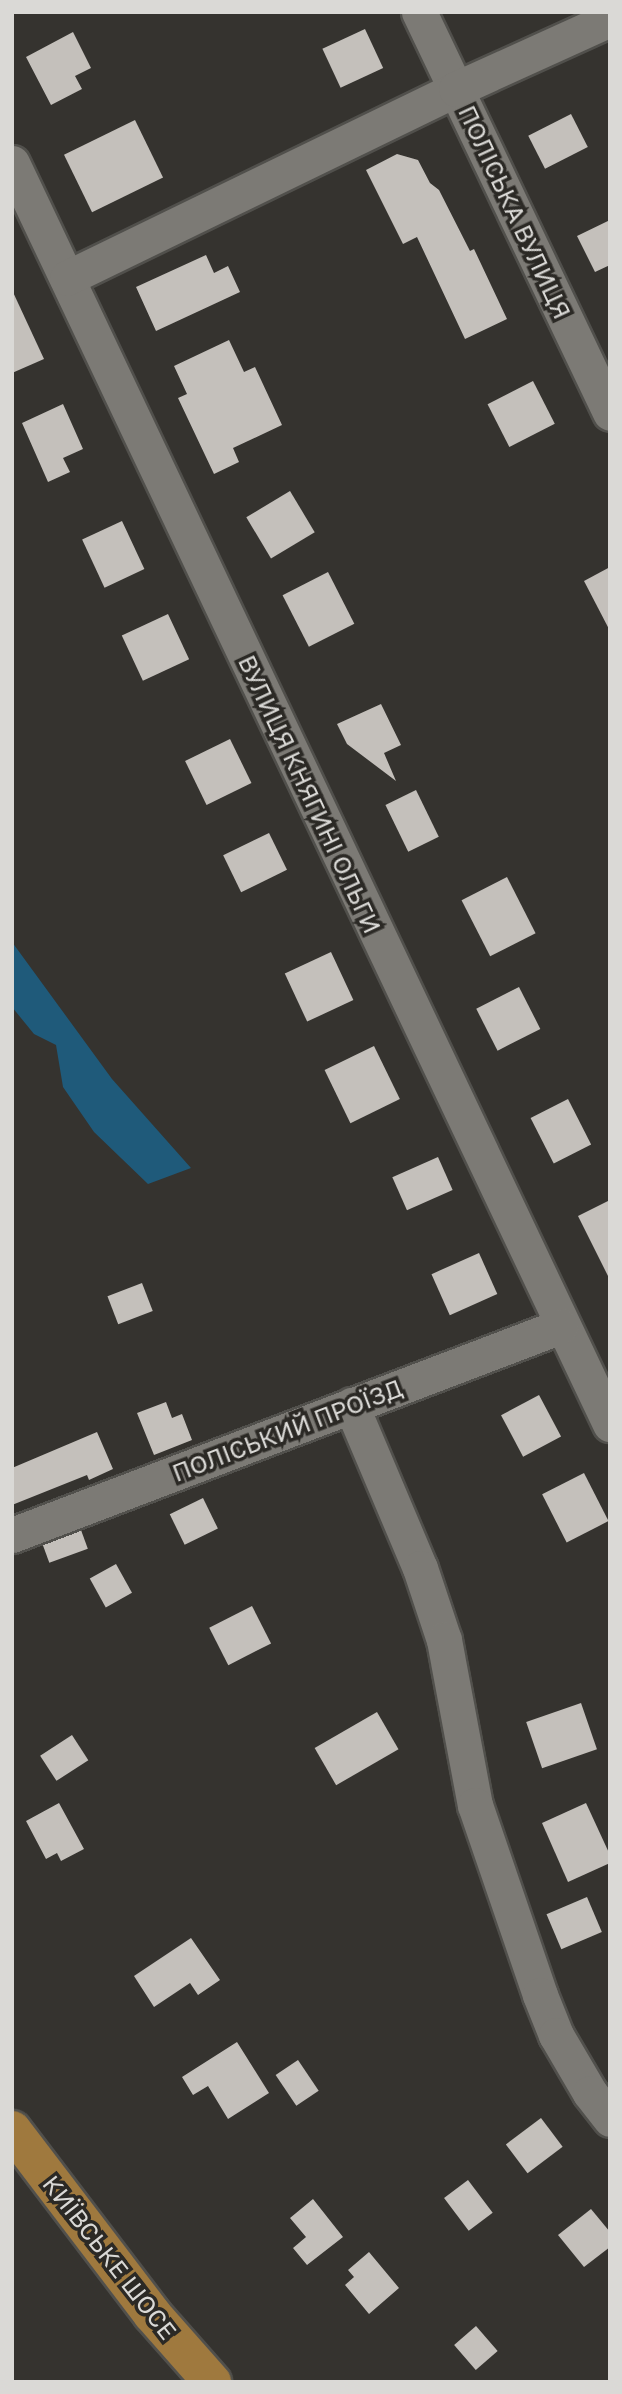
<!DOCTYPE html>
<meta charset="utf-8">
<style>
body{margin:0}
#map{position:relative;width:622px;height:2394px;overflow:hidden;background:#35332f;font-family:"Golos Text",sans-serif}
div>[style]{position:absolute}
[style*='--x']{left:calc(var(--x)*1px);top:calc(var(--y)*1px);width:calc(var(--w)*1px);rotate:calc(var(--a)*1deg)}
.water>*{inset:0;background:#1f5a7a}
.building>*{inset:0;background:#c4c0bb;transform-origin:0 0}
.roads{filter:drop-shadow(2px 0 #51504c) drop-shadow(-2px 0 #51504c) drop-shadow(0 2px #51504c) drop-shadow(0 -2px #51504c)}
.minor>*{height:35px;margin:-17.5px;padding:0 17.5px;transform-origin:17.5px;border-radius:17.5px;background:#7c7a75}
.major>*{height:38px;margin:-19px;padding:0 19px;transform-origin:19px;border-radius:19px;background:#9f793e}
span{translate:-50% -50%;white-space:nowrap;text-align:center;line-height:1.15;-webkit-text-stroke:7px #2b2925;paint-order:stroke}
.street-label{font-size:24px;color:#dad9d6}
.frame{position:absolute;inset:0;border:14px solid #dad9d6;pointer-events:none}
</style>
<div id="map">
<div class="water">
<i style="clip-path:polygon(12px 942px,112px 1079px,191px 1168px,148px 1184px,94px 1132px,63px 1087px,56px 1045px,34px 1034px,12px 1007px)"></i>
</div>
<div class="building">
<i style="left:365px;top:29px;width:43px;height:47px;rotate:65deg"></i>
<i style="clip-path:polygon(73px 32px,91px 68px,75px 76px,82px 89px,51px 105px,26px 57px)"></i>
<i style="left:571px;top:114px;width:37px;height:48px;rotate:63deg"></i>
<i style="left:135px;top:120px;width:64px;height:79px;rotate:64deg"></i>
<i style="clip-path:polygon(397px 154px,418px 160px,430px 183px,439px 190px,470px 251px,474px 249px,507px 319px,465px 339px,417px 237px,403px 244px,366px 170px)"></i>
<i style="clip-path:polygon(610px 220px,610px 265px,595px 272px,577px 236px)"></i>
<i style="clip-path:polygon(206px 255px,214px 273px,228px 266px,240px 292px,156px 331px,136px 287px)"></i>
<i style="clip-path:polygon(12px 290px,44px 359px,12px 373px)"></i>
<i style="clip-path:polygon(229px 340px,244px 372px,255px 367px,282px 425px,233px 448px,239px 462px,214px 474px,178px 398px,187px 394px,174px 366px)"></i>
<i style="left:533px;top:381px;width:48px;height:51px;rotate:63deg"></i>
<i style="clip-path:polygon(63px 404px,83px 449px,63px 458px,70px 472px,48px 482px,22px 423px)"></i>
<i style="left:290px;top:491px;width:48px;height:51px;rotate:59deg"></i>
<i style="left:122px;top:521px;width:53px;height:44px;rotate:65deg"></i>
<i style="clip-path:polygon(610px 567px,610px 631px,584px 581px)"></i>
<i style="left:328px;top:572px;width:58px;height:51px;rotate:63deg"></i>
<i style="left:168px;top:614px;width:50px;height:51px;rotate:65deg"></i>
<i style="clip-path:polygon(381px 704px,401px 745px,384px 753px,396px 781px,347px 744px,337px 724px)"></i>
<i style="left:230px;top:739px;width:49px;height:50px;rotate:64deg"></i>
<i style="left:416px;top:790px;width:52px;height:34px;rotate:64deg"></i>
<i style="left:269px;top:833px;width:41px;height:51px;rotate:64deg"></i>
<i style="left:507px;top:877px;width:63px;height:51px;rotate:63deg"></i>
<i style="left:331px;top:952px;width:53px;height:51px;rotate:65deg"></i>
<i style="left:519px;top:987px;width:47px;height:48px;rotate:63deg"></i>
<i style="left:374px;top:1046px;width:59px;height:55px;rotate:64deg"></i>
<i style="left:568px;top:1099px;width:51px;height:42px;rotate:63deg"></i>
<i style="left:438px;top:1157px;width:36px;height:50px;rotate:66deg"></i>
<i style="clip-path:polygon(610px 1200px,610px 1280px,578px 1216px)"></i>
<i style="left:479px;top:1253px;width:45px;height:52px;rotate:66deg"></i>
<i style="left:142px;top:1283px;width:30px;height:37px;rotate:69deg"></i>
<i style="left:539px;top:1395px;width:47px;height:43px;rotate:62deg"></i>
<i style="clip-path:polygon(166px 1402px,172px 1418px,182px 1414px,192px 1440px,154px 1455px,137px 1413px)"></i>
<i style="clip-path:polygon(97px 1432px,113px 1469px,89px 1480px,87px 1475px,12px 1505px,12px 1468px)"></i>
<i style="left:584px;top:1473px;width:54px;height:47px;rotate:63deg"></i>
<i style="left:203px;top:1498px;width:34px;height:37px;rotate:64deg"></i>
<i style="left:81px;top:1530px;width:20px;height:41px;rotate:70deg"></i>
<i style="left:116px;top:1564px;width:33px;height:30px;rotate:61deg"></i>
<i style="left:252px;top:1606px;width:42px;height:48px;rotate:63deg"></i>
<i style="left:581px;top:1703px;width:49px;height:58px;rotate:71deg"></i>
<i style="left:377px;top:1712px;width:43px;height:72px;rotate:60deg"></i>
<i style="left:72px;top:1735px;width:30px;height:38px;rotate:57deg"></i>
<i style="clip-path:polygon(59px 1803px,84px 1849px,61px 1861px,57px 1853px,46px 1859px,26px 1821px)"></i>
<i style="clip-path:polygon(586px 1803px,610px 1855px,610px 1863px,568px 1882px,542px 1823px)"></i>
<i style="left:587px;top:1897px;width:38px;height:44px;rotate:67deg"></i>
<i style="clip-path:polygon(191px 1938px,220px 1980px,198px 1995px,190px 1983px,154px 2007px,134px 1976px)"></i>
<i style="clip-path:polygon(237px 2042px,269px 2093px,228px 2119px,208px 2086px,193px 2095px,182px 2077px)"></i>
<i style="left:298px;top:2060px;width:37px;height:27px;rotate:56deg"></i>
<i style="left:541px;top:2118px;width:36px;height:44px;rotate:53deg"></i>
<i style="left:468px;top:2180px;width:41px;height:30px;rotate:53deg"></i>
<i style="clip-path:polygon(313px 2199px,343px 2237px,307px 2265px,293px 2248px,306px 2237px,290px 2218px)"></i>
<i style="clip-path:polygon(591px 2209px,610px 2232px,610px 2247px,584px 2267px,558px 2235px)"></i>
<i style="clip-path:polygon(369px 2252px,399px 2288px,369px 2314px,345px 2285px,354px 2277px,348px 2270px)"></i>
<i style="left:476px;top:2326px;width:33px;height:29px;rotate:49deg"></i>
</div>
<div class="roads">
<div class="minor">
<i style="--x:419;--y:12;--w:444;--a:64.5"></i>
<i style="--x:12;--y:163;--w:1396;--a:64.63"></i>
<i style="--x:67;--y:278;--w:432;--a:-25.9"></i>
<i style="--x:456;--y:89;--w:169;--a:-24.4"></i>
<i style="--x:351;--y:1405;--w:177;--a:67.1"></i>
<i style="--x:420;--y:1568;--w:76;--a:71.6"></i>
<i style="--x:444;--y:1640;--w:168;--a:79.4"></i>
<i style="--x:475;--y:1805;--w:201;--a:71.1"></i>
<i style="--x:540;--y:1995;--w:43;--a:68.2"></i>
<i style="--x:556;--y:2035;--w:67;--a:59.6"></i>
<i style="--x:590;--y:2093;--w:33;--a:52"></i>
<i style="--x:12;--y:1535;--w:587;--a:-20.84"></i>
</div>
<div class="major">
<i style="--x:12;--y:2130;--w:231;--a:52.7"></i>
<i style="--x:152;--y:2314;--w:91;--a:48.6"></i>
</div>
</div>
<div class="street-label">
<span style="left:515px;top:212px;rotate:65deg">ПОЛІСЬКА ВУЛИЦЯ</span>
<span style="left:310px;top:794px;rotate:65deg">ВУЛИЦЯ КНЯГИНІ ОЛЬГИ</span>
<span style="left:287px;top:1430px;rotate:-21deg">ПОЛІСЬКИЙ ПРОЇЗД</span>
<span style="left:110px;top:2257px;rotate:52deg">КИЇВСЬКЕ ШОСЕ</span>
</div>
<div class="frame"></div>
</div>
